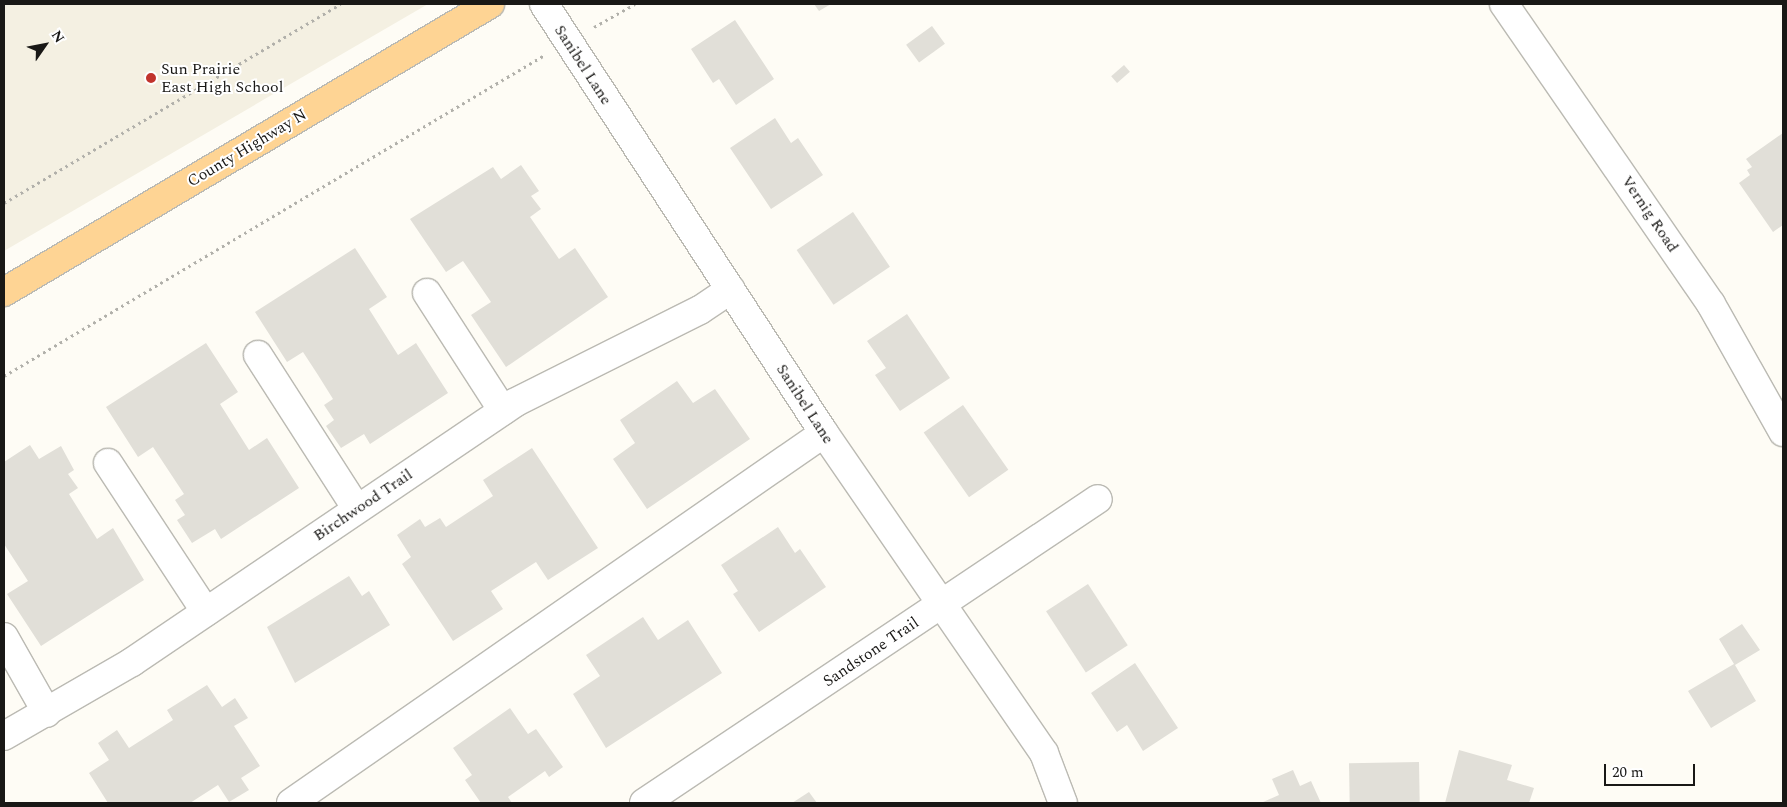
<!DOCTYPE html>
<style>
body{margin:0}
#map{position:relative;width:1787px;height:807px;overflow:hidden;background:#fefcf5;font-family:Spectral,serif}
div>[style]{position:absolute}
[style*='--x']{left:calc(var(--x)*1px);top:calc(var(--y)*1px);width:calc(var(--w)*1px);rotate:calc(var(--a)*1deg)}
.built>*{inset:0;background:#f4f0e2}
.building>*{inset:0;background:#e1dfd8;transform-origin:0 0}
.path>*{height:3px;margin-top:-1.5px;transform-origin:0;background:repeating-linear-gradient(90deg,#b1b0aa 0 2.5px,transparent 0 6.5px)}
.roads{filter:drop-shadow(1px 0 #bbbab3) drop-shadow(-1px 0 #bbbab3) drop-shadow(0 1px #bbbab3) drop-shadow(0 -1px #bbbab3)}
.minor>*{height:28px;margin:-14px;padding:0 14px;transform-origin:14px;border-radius:14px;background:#fff}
.major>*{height:28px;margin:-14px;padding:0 14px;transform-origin:14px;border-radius:14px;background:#fed494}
.dots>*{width:14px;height:14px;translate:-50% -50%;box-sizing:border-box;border:2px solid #fff;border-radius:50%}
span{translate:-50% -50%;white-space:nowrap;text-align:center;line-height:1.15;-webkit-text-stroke:4px #fff;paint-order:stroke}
.street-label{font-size:16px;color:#191816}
.poi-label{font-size:16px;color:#191816}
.left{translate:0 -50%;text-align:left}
.frame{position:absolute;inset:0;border:5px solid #191816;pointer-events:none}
.north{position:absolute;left:20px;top:20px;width:50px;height:50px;-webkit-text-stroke:4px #fff;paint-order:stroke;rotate:57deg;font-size:14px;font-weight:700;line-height:20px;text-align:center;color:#191816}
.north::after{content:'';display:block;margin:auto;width:18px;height:22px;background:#191816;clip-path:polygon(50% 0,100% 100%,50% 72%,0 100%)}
.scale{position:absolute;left:1604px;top:764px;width:91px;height:22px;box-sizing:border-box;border:2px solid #191816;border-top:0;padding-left:6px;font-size:15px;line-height:18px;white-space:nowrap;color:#191816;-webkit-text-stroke:4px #fff;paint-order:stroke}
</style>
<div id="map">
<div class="built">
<i style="clip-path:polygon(4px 4px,428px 4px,4px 251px)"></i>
</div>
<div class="building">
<i style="clip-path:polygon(814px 4px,831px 4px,819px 11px)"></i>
<i style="clip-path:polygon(735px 20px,774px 79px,736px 105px,719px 79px,713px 83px,691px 49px)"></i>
<i style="left:932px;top:26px;width:22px;height:32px;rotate:54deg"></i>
<i style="left:1124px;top:65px;width:9px;height:17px;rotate:49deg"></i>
<i style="clip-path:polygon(775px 118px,791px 143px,798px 138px,823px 175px,771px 209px,730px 148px)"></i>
<i style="clip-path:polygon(1783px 133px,1783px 225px,1773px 232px,1739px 183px,1750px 175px,1747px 170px,1752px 167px,1746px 159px)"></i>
<i style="clip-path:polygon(521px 165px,539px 191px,531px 196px,541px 209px,530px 217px,559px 259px,575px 248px,608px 297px,506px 367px,471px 315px,491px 302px,463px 261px,446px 272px,410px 219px,493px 167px,501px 179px)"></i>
<i style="left:853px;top:212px;width:66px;height:68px;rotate:56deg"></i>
<i style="clip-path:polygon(355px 248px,387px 297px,369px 309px,398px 355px,416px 343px,448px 393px,370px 444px,364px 434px,341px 448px,326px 426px,334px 420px,324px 405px,333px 399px,318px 375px,303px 352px,287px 362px,255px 312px)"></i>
<i style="clip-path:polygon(907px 314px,950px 378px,900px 411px,875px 375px,886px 368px,867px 341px)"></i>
<i style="clip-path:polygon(206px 343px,238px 392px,220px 404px,249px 450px,267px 438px,299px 488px,221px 539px,215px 529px,192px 543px,177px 520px,185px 515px,175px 500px,184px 494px,153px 447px,138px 457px,106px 407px)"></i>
<i style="clip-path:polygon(677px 381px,693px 403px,715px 389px,750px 439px,647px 509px,613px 459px,635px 443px,620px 420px)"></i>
<i style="left:963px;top:405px;width:79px;height:48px;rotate:55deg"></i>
<i style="clip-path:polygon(30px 445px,39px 459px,61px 446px,74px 470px,68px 474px,78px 488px,69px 494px,97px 539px,113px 528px,144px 580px,41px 646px,7px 594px,28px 581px,4px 544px,4px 462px)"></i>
<i style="clip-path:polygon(532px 448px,598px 548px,548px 580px,536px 562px,491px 591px,503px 609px,453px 641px,402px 564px,411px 557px,397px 535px,420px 519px,425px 527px,440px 518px,446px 527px,493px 496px,483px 480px)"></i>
<i style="clip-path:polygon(778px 527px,795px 553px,800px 549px,826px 587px,759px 632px,733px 594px,738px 591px,721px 565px)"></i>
<i style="clip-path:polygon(349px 576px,362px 596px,369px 591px,390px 625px,295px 683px,267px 627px)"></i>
<i style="left:1088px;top:584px;width:73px;height:50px;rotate:57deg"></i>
<i style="clip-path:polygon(643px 617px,658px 640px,688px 620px,722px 673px,606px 748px,573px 694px,600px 676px,586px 655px)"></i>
<i style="clip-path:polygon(1742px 624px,1760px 650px,1735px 665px,1756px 701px,1711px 728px,1688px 691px,1734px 664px,1719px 639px)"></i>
<i style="clip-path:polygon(1135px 663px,1178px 728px,1143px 751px,1127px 725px,1117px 732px,1091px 693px)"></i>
<i style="clip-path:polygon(207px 685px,222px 707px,235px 698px,248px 718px,234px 726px,260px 766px,241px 778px,249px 790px,229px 802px,218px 785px,190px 803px,108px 803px,89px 773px,109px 760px,98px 743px,117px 730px,129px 748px,173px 720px,167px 710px)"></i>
<i style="clip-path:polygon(510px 708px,528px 734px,536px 729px,563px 767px,549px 777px,545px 771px,508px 797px,512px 803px,481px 803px,465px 780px,472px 775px,453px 748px)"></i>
<i style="clip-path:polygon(1459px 750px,1512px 765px,1507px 780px,1534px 788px,1529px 803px,1445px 803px)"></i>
<i style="left:1419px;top:762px;width:41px;height:70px;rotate:89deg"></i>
<i style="clip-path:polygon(1293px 770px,1300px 786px,1311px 781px,1321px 803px,1261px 803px,1279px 795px,1272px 779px)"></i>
<i style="clip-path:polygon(809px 792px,817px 803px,792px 803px)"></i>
</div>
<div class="path">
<i style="--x:594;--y:27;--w:47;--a:-29.3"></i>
<i style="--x:4;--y:203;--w:391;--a:-30.6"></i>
<i style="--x:4;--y:376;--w:627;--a:-30.7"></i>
</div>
<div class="roads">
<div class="minor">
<i style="--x:544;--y:4;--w:512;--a:56.87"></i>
<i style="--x:824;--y:433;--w:388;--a:55.5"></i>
<i style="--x:1044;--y:753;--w:53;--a:69.2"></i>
<i style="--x:1504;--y:4;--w:364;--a:55.4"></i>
<i style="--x:1711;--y:304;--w:147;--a:60.6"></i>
<i style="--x:427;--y:293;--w:140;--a:57.2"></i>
<i style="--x:258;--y:355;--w:183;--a:57.3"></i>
<i style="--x:108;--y:463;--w:178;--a:56.7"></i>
<i style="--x:4;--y:637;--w:87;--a:60.5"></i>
<i style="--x:4;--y:736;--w:148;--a:-30"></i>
<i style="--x:132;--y:662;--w:462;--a:-34.1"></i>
<i style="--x:514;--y:403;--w:208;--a:-26.6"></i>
<i style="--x:700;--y:310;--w:37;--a:-34"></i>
<i style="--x:291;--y:803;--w:649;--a:-34.77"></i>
<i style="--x:644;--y:803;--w:546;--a:-33.81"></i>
</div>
<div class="major">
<i style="--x:4;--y:292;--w:565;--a:-30.65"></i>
</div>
</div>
<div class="dots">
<i style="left:151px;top:78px;background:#c1332c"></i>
</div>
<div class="street-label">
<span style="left:583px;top:65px;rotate:57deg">Sanibel Lane</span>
<span style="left:247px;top:148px;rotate:-31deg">County Highway N</span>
<span style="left:1650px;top:214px;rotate:56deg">Vernig Road</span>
<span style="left:805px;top:404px;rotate:57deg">Sanibel Lane</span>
<span style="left:363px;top:505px;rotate:-34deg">Birchwood Trail</span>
<span style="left:871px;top:652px;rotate:-34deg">Sandstone Trail</span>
</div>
<div class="poi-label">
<span class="left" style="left:161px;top:78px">Sun Prairie<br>East High School</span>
</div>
<div class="frame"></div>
<div class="north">N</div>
<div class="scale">20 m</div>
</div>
